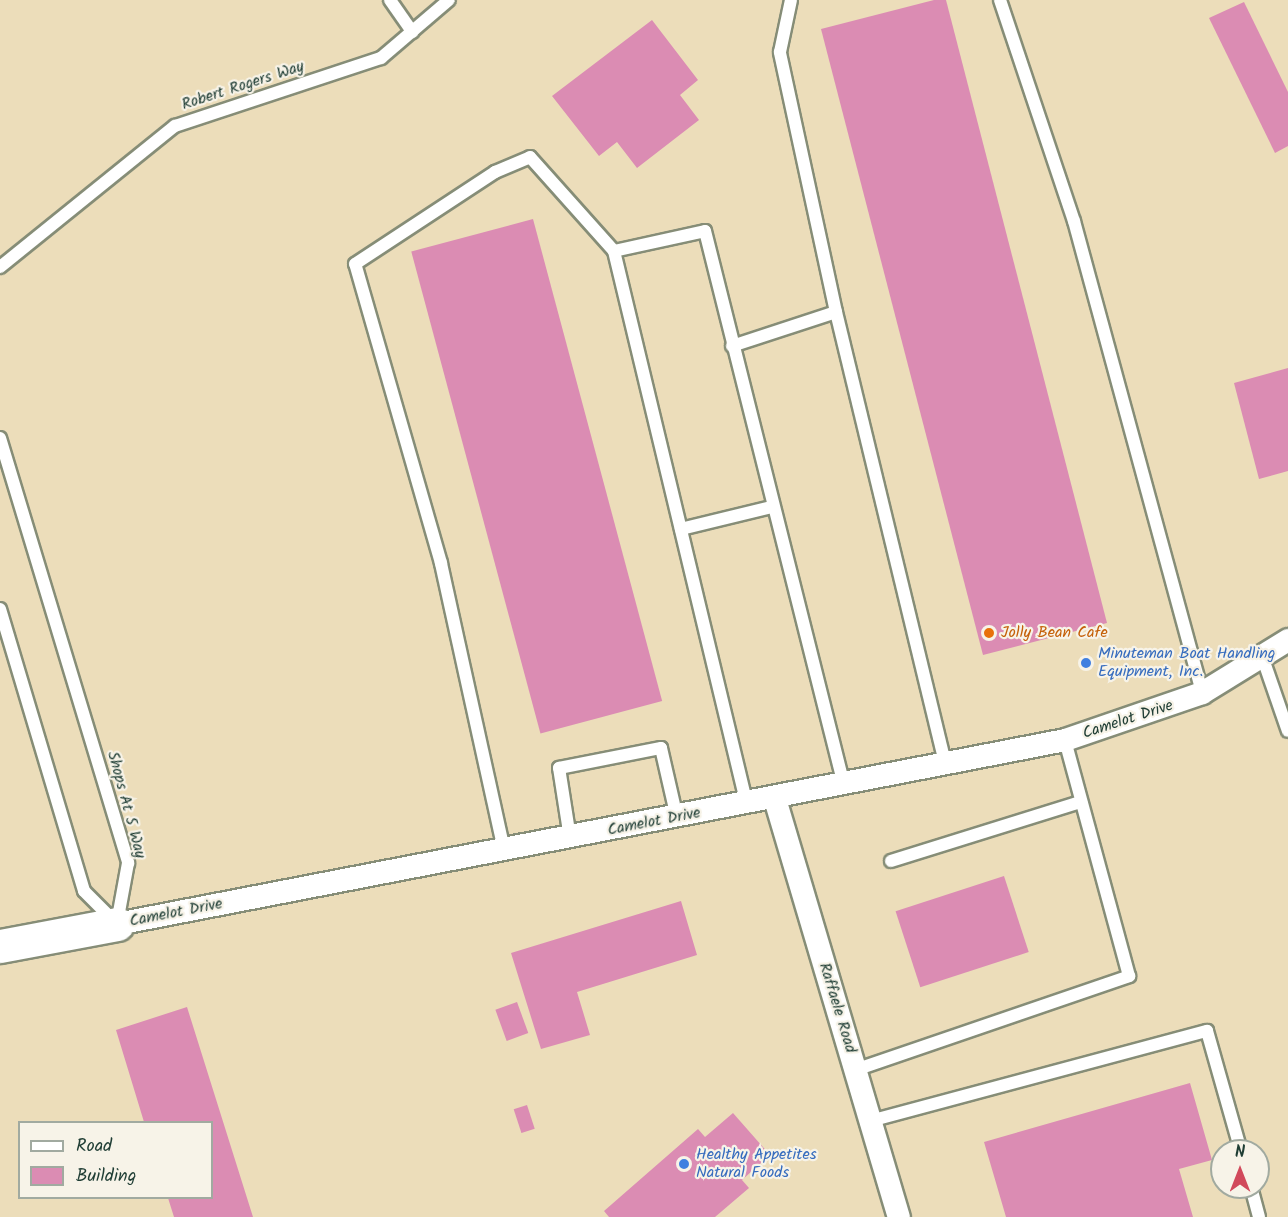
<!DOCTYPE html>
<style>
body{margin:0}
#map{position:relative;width:1288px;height:1217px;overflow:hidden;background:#ecddba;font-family:Kalam,sans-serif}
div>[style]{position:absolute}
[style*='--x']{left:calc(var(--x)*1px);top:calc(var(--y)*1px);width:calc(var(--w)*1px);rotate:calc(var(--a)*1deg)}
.building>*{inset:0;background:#db8cb3;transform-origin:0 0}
.roads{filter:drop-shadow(2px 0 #868d77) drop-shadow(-2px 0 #868d77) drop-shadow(0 2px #868d77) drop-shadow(0 -2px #868d77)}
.lane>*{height:12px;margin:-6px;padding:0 6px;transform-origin:6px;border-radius:6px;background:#fff}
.street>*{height:22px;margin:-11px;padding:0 11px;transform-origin:11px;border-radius:11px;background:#fff}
.secondary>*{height:33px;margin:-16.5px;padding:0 16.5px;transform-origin:16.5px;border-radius:16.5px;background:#fff}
.dots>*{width:16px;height:16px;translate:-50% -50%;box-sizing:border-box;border:3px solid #f7f3e8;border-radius:50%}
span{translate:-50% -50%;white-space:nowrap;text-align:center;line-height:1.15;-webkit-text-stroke:4.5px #f7f3e8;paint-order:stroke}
.street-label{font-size:16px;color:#1f3d34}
.food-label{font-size:16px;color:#c56008}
.left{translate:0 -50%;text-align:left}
.shop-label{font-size:16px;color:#366cbe}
.legend{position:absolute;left:18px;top:1121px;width:195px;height:78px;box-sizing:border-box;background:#f7f3e8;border:2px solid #a1aaa0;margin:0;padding:8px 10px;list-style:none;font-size:18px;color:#1f3d34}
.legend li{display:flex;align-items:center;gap:12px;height:30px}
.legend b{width:30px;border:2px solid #a1aaa0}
.north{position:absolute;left:1210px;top:1139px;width:60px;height:60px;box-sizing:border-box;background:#f7f3e8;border:2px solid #a1aaa0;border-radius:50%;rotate:0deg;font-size:16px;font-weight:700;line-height:24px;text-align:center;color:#1f3d34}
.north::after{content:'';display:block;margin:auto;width:21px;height:27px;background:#d1495b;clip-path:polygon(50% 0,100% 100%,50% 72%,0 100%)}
</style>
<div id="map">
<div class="building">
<i style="clip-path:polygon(934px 0,946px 0,1107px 623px,983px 655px,821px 29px)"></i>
<i style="clip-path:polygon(1244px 2px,1288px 92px,1288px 146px,1275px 153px,1209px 18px)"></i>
<i style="clip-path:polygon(652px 20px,698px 80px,680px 95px,699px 120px,637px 168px,617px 142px,599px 156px,552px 96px)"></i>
<i style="left:533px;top:219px;width:499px;height:126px;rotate:75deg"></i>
<i style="clip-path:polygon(1288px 368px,1288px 471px,1259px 479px,1234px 383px)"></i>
<i style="left:1004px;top:876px;width:80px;height:114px;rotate:72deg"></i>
<i style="clip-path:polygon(681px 901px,697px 955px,577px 992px,590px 1035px,541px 1049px,511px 953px)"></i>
<i style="left:517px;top:1002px;width:33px;height:23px;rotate:70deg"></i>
<i style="clip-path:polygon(187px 1007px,253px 1217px,174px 1217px,168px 1198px,212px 1198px,212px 1122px,144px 1122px,116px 1030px)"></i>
<i style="clip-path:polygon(1190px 1083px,1212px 1160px,1179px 1169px,1193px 1217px,1006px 1217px,984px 1142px)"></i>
<i style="left:527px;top:1105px;width:25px;height:14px;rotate:72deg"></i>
<i style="clip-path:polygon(733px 1113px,770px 1155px,742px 1180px,749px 1188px,715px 1217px,609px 1217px,604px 1211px,698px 1129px,705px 1137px)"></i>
</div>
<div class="roads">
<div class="lane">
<i style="--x:390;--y:0;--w:39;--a:55"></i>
<i style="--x:1000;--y:0;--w:233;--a:71.5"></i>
<i style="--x:1074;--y:221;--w:489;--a:74.8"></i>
<i style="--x:0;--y:267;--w:225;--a:-38.9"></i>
<i style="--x:175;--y:126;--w:217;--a:-18.3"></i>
<i style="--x:381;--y:58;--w:89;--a:-40.5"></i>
<i style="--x:836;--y:312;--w:467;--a:76.4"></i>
<i style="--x:732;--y:346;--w:109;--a:-18.1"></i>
<i style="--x:836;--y:312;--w:266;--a:-102.2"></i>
<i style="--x:780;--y:52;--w:53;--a:-78.1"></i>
<i style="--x:0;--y:438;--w:444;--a:73.2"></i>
<i style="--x:128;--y:863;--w:61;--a:100.4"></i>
<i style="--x:681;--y:529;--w:93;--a:-13.7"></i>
<i style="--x:0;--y:609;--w:294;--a:73.4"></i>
<i style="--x:84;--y:891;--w:42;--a:45"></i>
<i style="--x:1263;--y:659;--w:76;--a:70.9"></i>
<i style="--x:747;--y:805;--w:570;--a:-103.5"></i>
<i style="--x:614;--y:251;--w:93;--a:-12.4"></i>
<i style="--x:705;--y:231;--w:571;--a:75.92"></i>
<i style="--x:570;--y:838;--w:71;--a:-98.9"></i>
<i style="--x:559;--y:768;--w:104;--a:-11.1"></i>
<i style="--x:661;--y:748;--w:72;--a:77.1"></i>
<i style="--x:504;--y:850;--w:294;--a:-102.4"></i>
<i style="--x:441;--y:563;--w:311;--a:-106"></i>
<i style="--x:355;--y:264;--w:168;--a:-33.3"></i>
<i style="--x:495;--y:172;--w:38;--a:-23"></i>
<i style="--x:530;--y:157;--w:126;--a:48.2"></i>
<i style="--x:891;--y:861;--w:199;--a:-17.3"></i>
<i style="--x:855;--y:1070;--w:290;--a:-18.9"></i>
<i style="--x:1129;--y:976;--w:245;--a:-105.2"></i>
<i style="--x:870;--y:1121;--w:349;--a:-15"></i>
<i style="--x:1207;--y:1031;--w:125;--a:74.2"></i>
<i style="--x:1251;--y:1187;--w:31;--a:75"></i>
</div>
<div class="street">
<i style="--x:775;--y:799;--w:436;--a:73.5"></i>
<i style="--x:117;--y:924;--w:966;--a:-10.98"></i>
<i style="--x:1065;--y:740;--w:145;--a:-18.9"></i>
<i style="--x:1202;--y:693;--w:101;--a:-31.6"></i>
</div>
<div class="secondary">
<i style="--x:0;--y:946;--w:119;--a:-10.6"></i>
</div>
</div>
<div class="dots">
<i style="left:989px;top:633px;background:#e8710a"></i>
<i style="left:1086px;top:663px;background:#3f7fe0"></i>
<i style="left:684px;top:1164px;background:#3f7fe0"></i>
</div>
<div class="street-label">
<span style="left:243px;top:86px;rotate:-18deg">Robert Rogers Way</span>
<span style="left:1128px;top:720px;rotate:-18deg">Camelot Drive</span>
<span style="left:126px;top:805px;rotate:75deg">Shops At 5 Way</span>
<span style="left:654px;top:822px;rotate:-11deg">Camelot Drive</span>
<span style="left:176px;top:913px;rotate:-11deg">Camelot Drive</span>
<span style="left:837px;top:1008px;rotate:73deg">Raffaele Road</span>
</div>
<div class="food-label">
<span class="left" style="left:1001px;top:633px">Jolly Bean Cafe</span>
</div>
<div class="shop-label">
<span class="left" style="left:1098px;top:663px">Minuteman Boat Handling<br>Equipment, Inc.</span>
<span class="left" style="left:696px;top:1164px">Healthy Appetites<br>Natural Foods</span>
</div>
<ul class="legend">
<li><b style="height:8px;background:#fff"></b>Road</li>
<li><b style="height:16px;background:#db8cb3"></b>Building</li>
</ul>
<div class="north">N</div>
</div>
